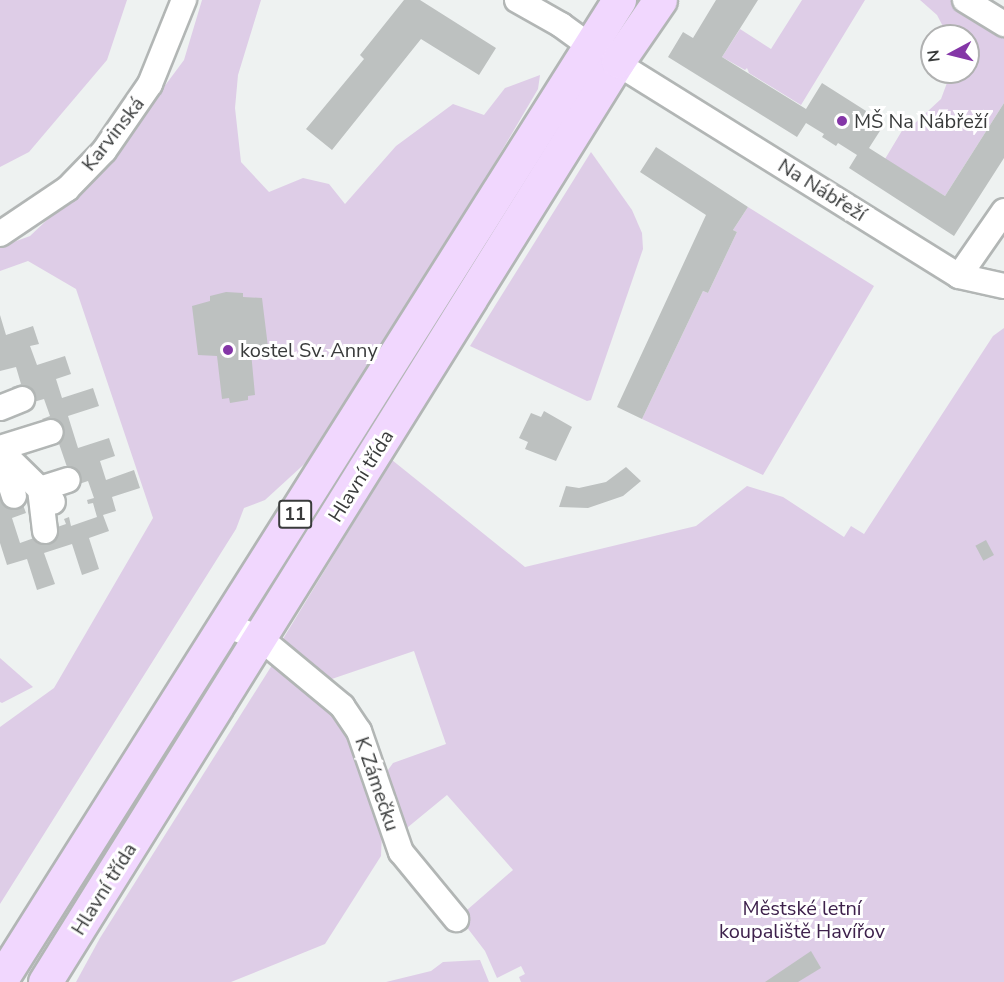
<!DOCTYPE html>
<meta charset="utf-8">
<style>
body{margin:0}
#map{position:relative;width:1004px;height:982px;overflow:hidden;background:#eef2f1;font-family:"Nunito Sans",sans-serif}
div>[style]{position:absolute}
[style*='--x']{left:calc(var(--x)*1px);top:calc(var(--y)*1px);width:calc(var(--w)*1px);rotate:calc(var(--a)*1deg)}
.green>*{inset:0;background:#decde7}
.building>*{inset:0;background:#bdc1c0;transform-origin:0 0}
.roads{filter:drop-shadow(2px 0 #b2b6b5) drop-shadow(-2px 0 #b2b6b5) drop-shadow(0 2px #b2b6b5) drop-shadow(0 -2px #b2b6b5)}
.minor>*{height:24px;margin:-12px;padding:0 12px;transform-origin:12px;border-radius:12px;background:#fff}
.primary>*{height:33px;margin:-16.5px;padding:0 16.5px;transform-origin:16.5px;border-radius:16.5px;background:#f1d7fe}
.dots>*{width:16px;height:16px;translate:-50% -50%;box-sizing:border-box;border:3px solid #fff;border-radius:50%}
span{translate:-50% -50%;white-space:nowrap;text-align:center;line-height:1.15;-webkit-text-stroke:6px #fff;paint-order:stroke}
.shield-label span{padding:2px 4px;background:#fff;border:2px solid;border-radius:4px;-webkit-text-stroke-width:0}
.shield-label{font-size:18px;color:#393b3b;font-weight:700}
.poi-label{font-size:20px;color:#393b3b}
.left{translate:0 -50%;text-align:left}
.street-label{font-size:20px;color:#393b3b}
.park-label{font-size:20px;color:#3e214c}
.north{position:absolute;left:920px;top:24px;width:60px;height:60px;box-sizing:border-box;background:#fff;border:2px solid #b0b1b1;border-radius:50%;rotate:263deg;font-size:16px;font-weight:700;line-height:24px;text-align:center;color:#393b3b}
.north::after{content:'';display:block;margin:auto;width:21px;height:27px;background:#8436a7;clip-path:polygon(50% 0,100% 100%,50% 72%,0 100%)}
</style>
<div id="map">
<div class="green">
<i style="clip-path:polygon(0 0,127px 0,107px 60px,29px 152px,0 167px)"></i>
<i style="clip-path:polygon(202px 0,261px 0,238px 75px,235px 108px,241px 162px,269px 192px,303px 178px,329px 184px,345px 204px,396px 146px,453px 104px,484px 115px,505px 88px,540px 75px,538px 89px,335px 436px,265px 500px,244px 508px,236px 529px,0 904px,0 727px,54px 688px,153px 518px,76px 289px,28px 261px,0 271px,0 247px,30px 236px,108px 162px,184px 60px)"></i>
<i style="clip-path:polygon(802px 0,865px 0,801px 105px,749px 73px,747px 68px,745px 70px,722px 57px,740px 29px,771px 49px)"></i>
<i style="clip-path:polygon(920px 0,951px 0,1000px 31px,1004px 24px,1004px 103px,945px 196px,885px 159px,903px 129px,914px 124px,941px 99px,951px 72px,968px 72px,968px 36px,948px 36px,937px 15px)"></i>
<i style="clip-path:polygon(591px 152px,632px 210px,642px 233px,643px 249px,591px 400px,587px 401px,470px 346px)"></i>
<i style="clip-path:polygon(748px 207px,874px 286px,763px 475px,642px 419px,703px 291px,708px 293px,737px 232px,733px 230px)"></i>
<i style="clip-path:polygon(1004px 328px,1004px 982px,521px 982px,519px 977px,525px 974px,521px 966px,497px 978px,485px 951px,459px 917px,513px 870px,447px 795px,402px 832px,383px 777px,393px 763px,446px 744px,414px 651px,317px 684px,275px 652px,392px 460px,525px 567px,696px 526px,747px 486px,783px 497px,844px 537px,851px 526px,864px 534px,993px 336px)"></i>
<i style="clip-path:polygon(0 658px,33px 687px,2px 703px,0 702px)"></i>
<i style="clip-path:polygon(274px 662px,344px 722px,382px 832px,381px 856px,325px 944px,231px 982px,76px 982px,100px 938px)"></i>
<i style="clip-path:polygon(480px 960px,489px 982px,386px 982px,431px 971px,443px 962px)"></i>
</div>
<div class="building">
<i style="clip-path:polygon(404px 0,420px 0,496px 48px,479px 75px,421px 39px,332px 150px,306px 129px,364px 59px,360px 55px)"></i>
<i style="clip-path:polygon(716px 0,758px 0,722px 57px,806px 109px,822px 83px,885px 123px,869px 148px,945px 196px,1004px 103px,1004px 158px,954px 236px,849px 168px,857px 155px,838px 143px,836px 146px,822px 137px,824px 134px,806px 123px,797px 137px,668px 57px,683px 32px,693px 38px)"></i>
<i style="clip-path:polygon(656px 147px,748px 207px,733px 230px,737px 232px,708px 293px,703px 291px,642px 419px,617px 407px,706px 215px,640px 172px)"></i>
<i style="clip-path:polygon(226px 292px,243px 293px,243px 297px,262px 298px,268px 347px,251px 352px,255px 395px,248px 396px,248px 400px,230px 403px,229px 398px,222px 399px,217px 356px,198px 355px,192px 306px,210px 301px,210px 296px)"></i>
<i style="clip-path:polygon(0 315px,6px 335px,33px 326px,39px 344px,30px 346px,37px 365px,65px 356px,71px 374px,56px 379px,62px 398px,93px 388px,99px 406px,68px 416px,78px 448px,109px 438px,115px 456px,100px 461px,106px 480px,134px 470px,140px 488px,112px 497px,116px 511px,103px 515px,109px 531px,89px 538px,99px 569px,82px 575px,72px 544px,44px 553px,55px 584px,37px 590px,27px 559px,7px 565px,0 543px,0 495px,19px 494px,26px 513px,12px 518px,20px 543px,34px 538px,31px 530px,36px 529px,37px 534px,66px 524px,64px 519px,69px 517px,71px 526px,97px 517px,93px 503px,88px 504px,87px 500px,94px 498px,88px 481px,70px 487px,61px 469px,67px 467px,56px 435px,42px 419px,50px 416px,44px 399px,23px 405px,12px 387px,21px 384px,16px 367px,0 371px)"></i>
<i style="clip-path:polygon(544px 411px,572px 427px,556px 461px,525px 449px,528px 442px,519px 438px,531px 413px,541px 417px)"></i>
<i style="clip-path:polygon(626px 467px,641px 481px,623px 496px,588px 508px,559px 507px,566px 486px,579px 488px,606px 482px)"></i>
<i style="left:986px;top:540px;width:17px;height:12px;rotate:62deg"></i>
<i style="clip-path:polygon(811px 951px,821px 968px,798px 982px,765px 982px)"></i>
</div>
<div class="roads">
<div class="minor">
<i style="--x:517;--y:0;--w:51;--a:29.6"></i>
<i style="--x:561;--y:25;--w:37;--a:36"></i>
<i style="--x:591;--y:47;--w:433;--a:31.9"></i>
<i style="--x:959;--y:276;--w:46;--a:12.5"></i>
<i style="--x:965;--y:0;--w:46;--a:31.6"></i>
<i style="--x:0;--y:234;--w:81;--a:-33.9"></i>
<i style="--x:67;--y:189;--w:53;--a:-45.8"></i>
<i style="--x:104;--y:151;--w:81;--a:-55.5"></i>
<i style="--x:150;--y:84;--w:91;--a:-68"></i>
<i style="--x:959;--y:276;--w:79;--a:-55.3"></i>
<i style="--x:0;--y:408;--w:24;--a:-22"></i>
<i style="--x:0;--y:448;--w:53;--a:-17.4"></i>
<i style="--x:0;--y:450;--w:74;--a:44.5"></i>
<i style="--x:0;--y:453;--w:45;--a:72"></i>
<i style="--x:45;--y:531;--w:42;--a:-96.8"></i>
<i style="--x:40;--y:489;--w:29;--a:-18"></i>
<i style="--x:225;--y:625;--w:37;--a:20"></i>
<i style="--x:260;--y:638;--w:107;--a:39.7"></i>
<i style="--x:342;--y:706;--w:30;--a:56"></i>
<i style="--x:359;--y:731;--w:128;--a:70.9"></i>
<i style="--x:401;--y:852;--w:87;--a:50.6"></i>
</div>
<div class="primary">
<i style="--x:0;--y:981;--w:1160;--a:-57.75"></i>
<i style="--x:45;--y:982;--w:1085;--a:-58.11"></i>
<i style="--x:618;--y:61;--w:74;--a:-55.5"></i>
</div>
</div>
<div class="dots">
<i style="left:842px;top:121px;background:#8436a7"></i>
<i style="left:228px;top:350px;background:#8436a7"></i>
</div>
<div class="shield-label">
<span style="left:295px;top:514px">11</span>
</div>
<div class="poi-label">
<span class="left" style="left:854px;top:121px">MŠ Na Nábřeží</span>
<span class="left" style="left:240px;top:350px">kostel Sv. Anny</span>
</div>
<div class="street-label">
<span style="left:113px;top:134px;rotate:-52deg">Karvinská</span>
<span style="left:822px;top:190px;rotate:32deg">Na Nábřeží</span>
<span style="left:361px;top:476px;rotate:-58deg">Hlavní třída</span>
<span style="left:377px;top:784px;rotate:71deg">K Zámečku</span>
<span style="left:104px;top:889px;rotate:-58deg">Hlavní třída</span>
</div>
<div class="park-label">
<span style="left:802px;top:920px">Městské letní<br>koupaliště Havířov</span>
</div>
<div class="north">N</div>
</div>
